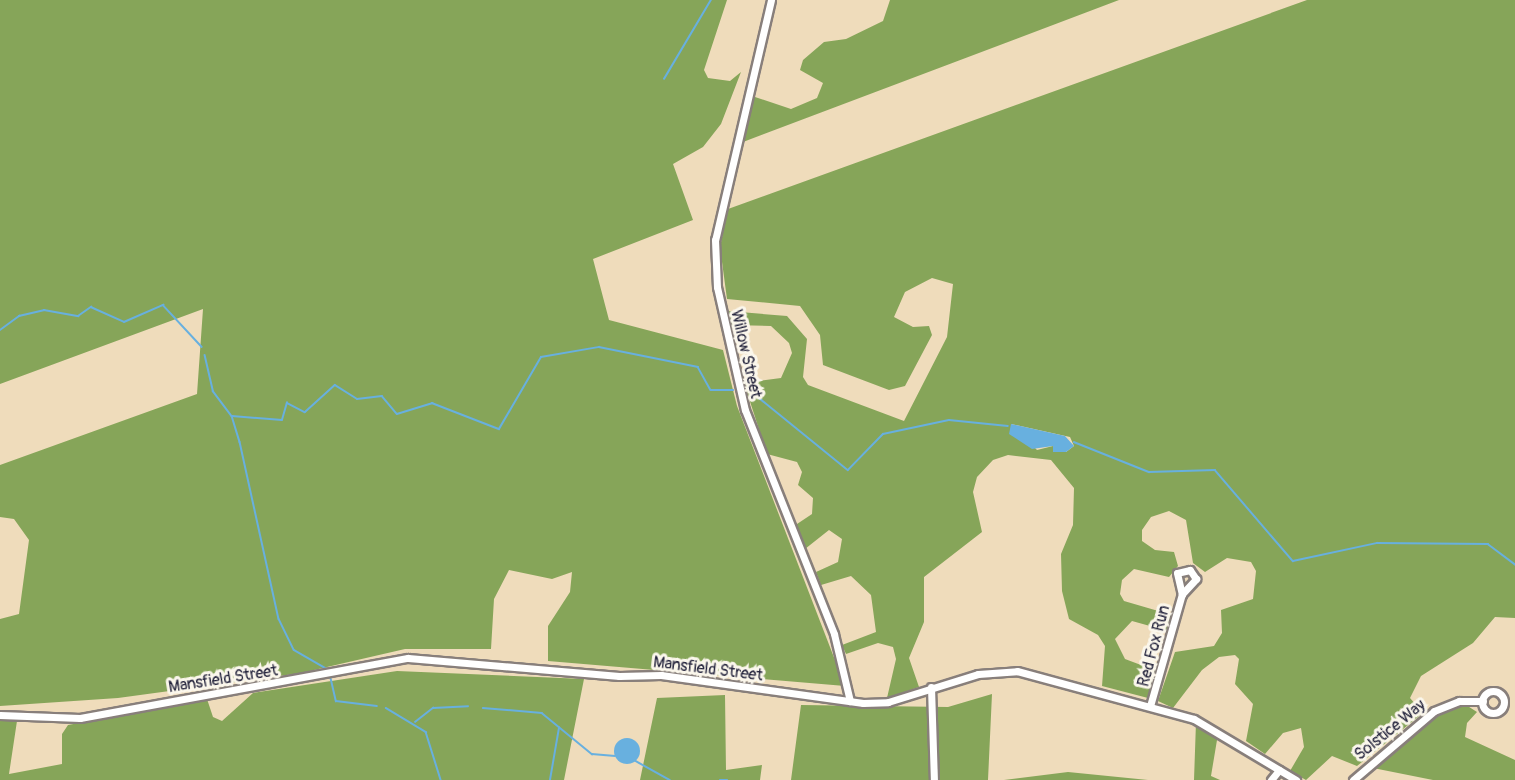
<!DOCTYPE html>
<style>
body{margin:0}
#map{position:relative;width:1515px;height:780px;overflow:hidden;background:#efdcbb;font-family:Pangolin,sans-serif}
div>[style]{position:absolute}
[style*='--x']{left:calc(var(--x)*1px);top:calc(var(--y)*1px);width:calc(var(--w)*1px);rotate:calc(var(--a)*1deg)}
.forest>*{inset:0;background:#86a559}
.water>*{inset:0;background:#68b0df}
.round{border-radius:50%}
.stream>*{height:1.5px;margin:-0.75px;padding:0 0.75px;transform-origin:0.75px;border-radius:0.75px;background:#68b0df}
.roads{filter:drop-shadow(2px 0 #887f7b) drop-shadow(-2px 0 #887f7b) drop-shadow(0 2px #887f7b) drop-shadow(0 -2px #887f7b)}
.street>*{height:7px;margin:-3.5px;padding:0 3.5px;transform-origin:3.5px;border-radius:3.5px;background:#fff}
.street>.ring{margin:-3.5px;padding:0;box-sizing:content-box;background:none;border:7px solid #fff;border-radius:50%}
span{translate:-50% -50%;white-space:nowrap;text-align:center;line-height:1.15;-webkit-text-stroke:6px #fbf7ec;paint-order:stroke}
.street-label{font-size:16px;color:#22223b}
</style>
<div id="map">
<div class="forest">
<i style="clip-path:polygon(0 0,727px 0,704px 70px,708px 78px,730px 81px,741px 72px,721px 124px,703px 147px,673px 164px,693px 220px,593px 259px,609px 320px,723px 350px,737px 406px,845px 686px,548px 661px,548px 626px,570px 592px,572px 572px,552px 579px,509px 570px,494px 599px,491px 649px,405px 649px,301px 673px,118px 698px,0 706px,0 619px,19px 614px,29px 540px,14px 519px,0 517px,0 465px,197px 394px,203px 309px,0 384px)"></i>
<i style="clip-path:polygon(890px 0,1119px 0,743px 142px,752px 96px,791px 109px,817px 98px,823px 83px,800px 70px,803px 60px,824px 42px,846px 39px,883px 21px)"></i>
<i style="clip-path:polygon(evenodd,1307px 0,1515px 0,1515px 618px,1495px 617px,1473px 643px,1421px 676px,1410px 698px,1423px 713px,1357px 766px,1332px 756px,1306px 780px,1290px 771px,1304px 747px,1301px 728px,1283px 733px,1265px 754px,1246px 741px,1253px 704px,1235px 684px,1239px 659px,1235px 655px,1219px 657px,1202px 670px,1173px 708px,1158px 701px,1175px 652px,1214px 646px,1222px 633px,1221px 610px,1253px 599px,1256px 571px,1251px 562px,1227px 558px,1205px 572px,1193px 563px,1186px 520px,1169px 511px,1151px 517px,1142px 530px,1142px 541px,1155px 550px,1174px 552px,1178px 566px,1169px 577px,1134px 569px,1122px 580px,1120px 594px,1124px 601px,1172px 615px,1168px 631px,1132px 621px,1115px 639px,1125px 659px,1157px 671px,1148px 698px,1102px 686px,1105px 646px,1098px 635px,1069px 619px,1062px 591px,1061px 554px,1073px 525px,1074px 488px,1051px 460px,1008px 455px,993px 460px,977px 477px,973px 492px,982px 532px,924px 577px,924px 622px,909px 658px,919px 687px,887px 698px,896px 659px,893px 647px,878px 643px,846px 654px,842px 645px,876px 632px,871px 595px,851px 576px,821px 585px,816px 572px,838px 562px,842px 539px,829px 530px,805px 549px,794px 526px,812px 514px,813px 498px,798px 485px,802px 472px,797px 462px,767px 454px,744px 383px,781px 378px,792px 353px,789px 343px,771px 326px,730px 325px,728px 311px,787px 316px,807px 339px,803px 377px,808px 385px,904px 421px,947px 337px,953px 284px,932px 278px,905px 292px,894px 317px,913px 327px,929px 326px,932px 335px,905px 386px,889px 390px,823px 365px,820px 335px,800px 306px,727px 299px,720px 247px,728px 209px,1307px 0,1011px 424px,1070px 437px,1074px 446px,1066px 452px,1053px 446px,1037px 450px,1011px 424px)"></i>
<i style="clip-path:polygon(397px 671px,584px 679px,564px 780px,0 780px,0 719px,17px 721px,9px 774px,62px 764px,62px 734px,68px 725px,207px 699px,213px 717px,222px 721px,253px 693px)"></i>
<i style="clip-path:polygon(992px 694px,988px 780px,791px 780px,801px 705px,948px 707px)"></i>
<i style="clip-path:polygon(725px 695px,726px 770px,762px 765px,760px 780px,640px 780px,657px 698px)"></i>
<i style="clip-path:polygon(1466px 705px,1477px 712px,1467px 723px,1465px 737px,1515px 760px,1515px 780px,1433px 780px,1373px 768px,1443px 712px)"></i>
<i style="clip-path:polygon(1196px 722px,1218px 734px,1211px 776px,1220px 780px,1194px 780px)"></i>
<i style="clip-path:polygon(1068px 772px,1148px 780px,1004px 780px)"></i>
</div>
<div class="water">
<i style="clip-path:polygon(1011px 424px,1065px 436px,1074px 446px,1066px 452px,1053px 452px,1053px 446px,1032px 449px,1009px 434px)"></i>
<i class="round" style="left:614px;top:738px;width:26px;height:26px"></i>
</div>
<div class="stream">
<i style="--x:664;--y:79;--w:92;--a:-59.3"></i>
<i style="--x:0;--y:330;--w:24;--a:-36"></i>
<i style="--x:19;--y:316;--w:26;--a:-13"></i>
<i style="--x:44;--y:310;--w:35;--a:10"></i>
<i style="--x:78;--y:316;--w:16;--a:-35"></i>
<i style="--x:91;--y:307;--w:36;--a:24"></i>
<i style="--x:124;--y:322;--w:43;--a:-23.6"></i>
<i style="--x:163;--y:305;--w:57;--a:47.1"></i>
<i style="--x:205;--y:355;--w:37;--a:77"></i>
<i style="--x:213;--y:391;--w:31;--a:53"></i>
<i style="--x:232;--y:416;--w:27;--a:73"></i>
<i style="--x:240;--y:442;--w:181;--a:77.6"></i>
<i style="--x:279;--y:619;--w:34;--a:64"></i>
<i style="--x:294;--y:650;--w:40;--a:29.7"></i>
<i style="--x:747;--y:388;--w:130;--a:39.1"></i>
<i style="--x:848;--y:470;--w:50;--a:-45.8"></i>
<i style="--x:883;--y:434;--w:67;--a:-12"></i>
<i style="--x:949;--y:420;--w:59;--a:5.8"></i>
<i style="--x:232;--y:416;--w:50;--a:4.6"></i>
<i style="--x:282;--y:420;--w:18;--a:-74"></i>
<i style="--x:287;--y:403;--w:20;--a:27"></i>
<i style="--x:305;--y:412;--w:40;--a:-42"></i>
<i style="--x:335;--y:385;--w:26;--a:32"></i>
<i style="--x:357;--y:399;--w:25;--a:-7"></i>
<i style="--x:382;--y:396;--w:23;--a:50"></i>
<i style="--x:397;--y:414;--w:37;--a:-17"></i>
<i style="--x:432;--y:403;--w:72;--a:21.2"></i>
<i style="--x:499;--y:429;--w:83;--a:-59.7"></i>
<i style="--x:541;--y:357;--w:59;--a:-9.8"></i>
<i style="--x:599;--y:347;--w:101;--a:11.4"></i>
<i style="--x:698;--y:367;--w:26;--a:61"></i>
<i style="--x:711;--y:390;--w:22;--a:0"></i>
<i style="--x:1074;--y:442;--w:81;--a:21.8"></i>
<i style="--x:1149;--y:472;--w:66;--a:-1.7"></i>
<i style="--x:1215;--y:470;--w:120;--a:49.4"></i>
<i style="--x:1293;--y:561;--w:86;--a:-12.1"></i>
<i style="--x:1377;--y:543;--w:111;--a:0.5"></i>
<i style="--x:1488;--y:544;--w:34;--a:37"></i>
<i style="--x:330;--y:674;--w:28;--a:77"></i>
<i style="--x:336;--y:701;--w:41;--a:7"></i>
<i style="--x:386;--y:708;--w:47;--a:31"></i>
<i style="--x:426;--y:732;--w:50;--a:72.6"></i>
<i style="--x:483;--y:708;--w:59;--a:4.8"></i>
<i style="--x:542;--y:713;--w:65;--a:39.4"></i>
<i style="--x:592;--y:754;--w:23;--a:5"></i>
<i style="--x:415;--y:722;--w:23;--a:-38"></i>
<i style="--x:433;--y:708;--w:35;--a:-3"></i>
<i style="--x:634;--y:760;--w:41;--a:29.1"></i>
<i style="--x:550;--y:780;--w:53;--a:-80.2"></i>
<i style="--x:720;--y:780;--w:7;--a:0"></i>
</div>
<div class="roads">
<div class="street">
<i style="--x:771;--y:0;--w:246;--a:103.1"></i>
<i style="--x:715;--y:240;--w:47;--a:87.6"></i>
<i style="--x:717;--y:287;--w:126;--a:77.2"></i>
<i style="--x:745;--y:410;--w:241;--a:68.3"></i>
<i style="--x:834;--y:634;--w:69;--a:76.6"></i>
<i style="--x:931;--y:687;--w:93;--a:88.2"></i>
<i class="ring" style="left:1482px;top:691px;width:15px;height:15px"></i>
<i style="--x:1150;--y:706;--w:116;--a:-74.1"></i>
<i style="--x:1182;--y:594;--w:21;--a:-47"></i>
<i style="--x:1196;--y:579;--w:11;--a:-124"></i>
<i style="--x:1190;--y:570;--w:13;--a:167"></i>
<i style="--x:1177;--y:573;--w:22;--a:77"></i>
<i style="--x:0;--y:715;--w:80;--a:2.1"></i>
<i style="--x:80;--y:718;--w:333;--a:-10.4"></i>
<i style="--x:408;--y:658;--w:212;--a:4.9"></i>
<i style="--x:619;--y:676;--w:42;--a:-1.4"></i>
<i style="--x:661;--y:675;--w:204;--a:7.9"></i>
<i style="--x:863;--y:703;--w:25;--a:-2"></i>
<i style="--x:888;--y:702;--w:94;--a:-17.3"></i>
<i style="--x:978;--y:674;--w:39;--a:-4"></i>
<i style="--x:1017;--y:671;--w:183;--a:15.2"></i>
<i style="--x:1194;--y:719;--w:119;--a:30.9"></i>
<i style="--x:1271;--y:780;--w:13;--a:-51"></i>
<i style="--x:1353;--y:780;--w:106;--a:-40.4"></i>
<i style="--x:1434;--y:711;--w:27;--a:-22"></i>
<i style="--x:1459;--y:701;--w:24;--a:0"></i>
</div>
</div>
<div class="street-label">
<span style="left:746px;top:354px;rotate:77deg">Willow Street</span>
<span style="left:1154px;top:646px;rotate:-75deg">Red Fox Run</span>
<span style="left:708px;top:669px;rotate:7deg">Mansfield Street</span>
<span style="left:223px;top:679px;rotate:-9deg">Mansfield Street</span>
<span style="left:1390px;top:730px;rotate:-39deg">Solstice Way</span>
</div>
</div>
